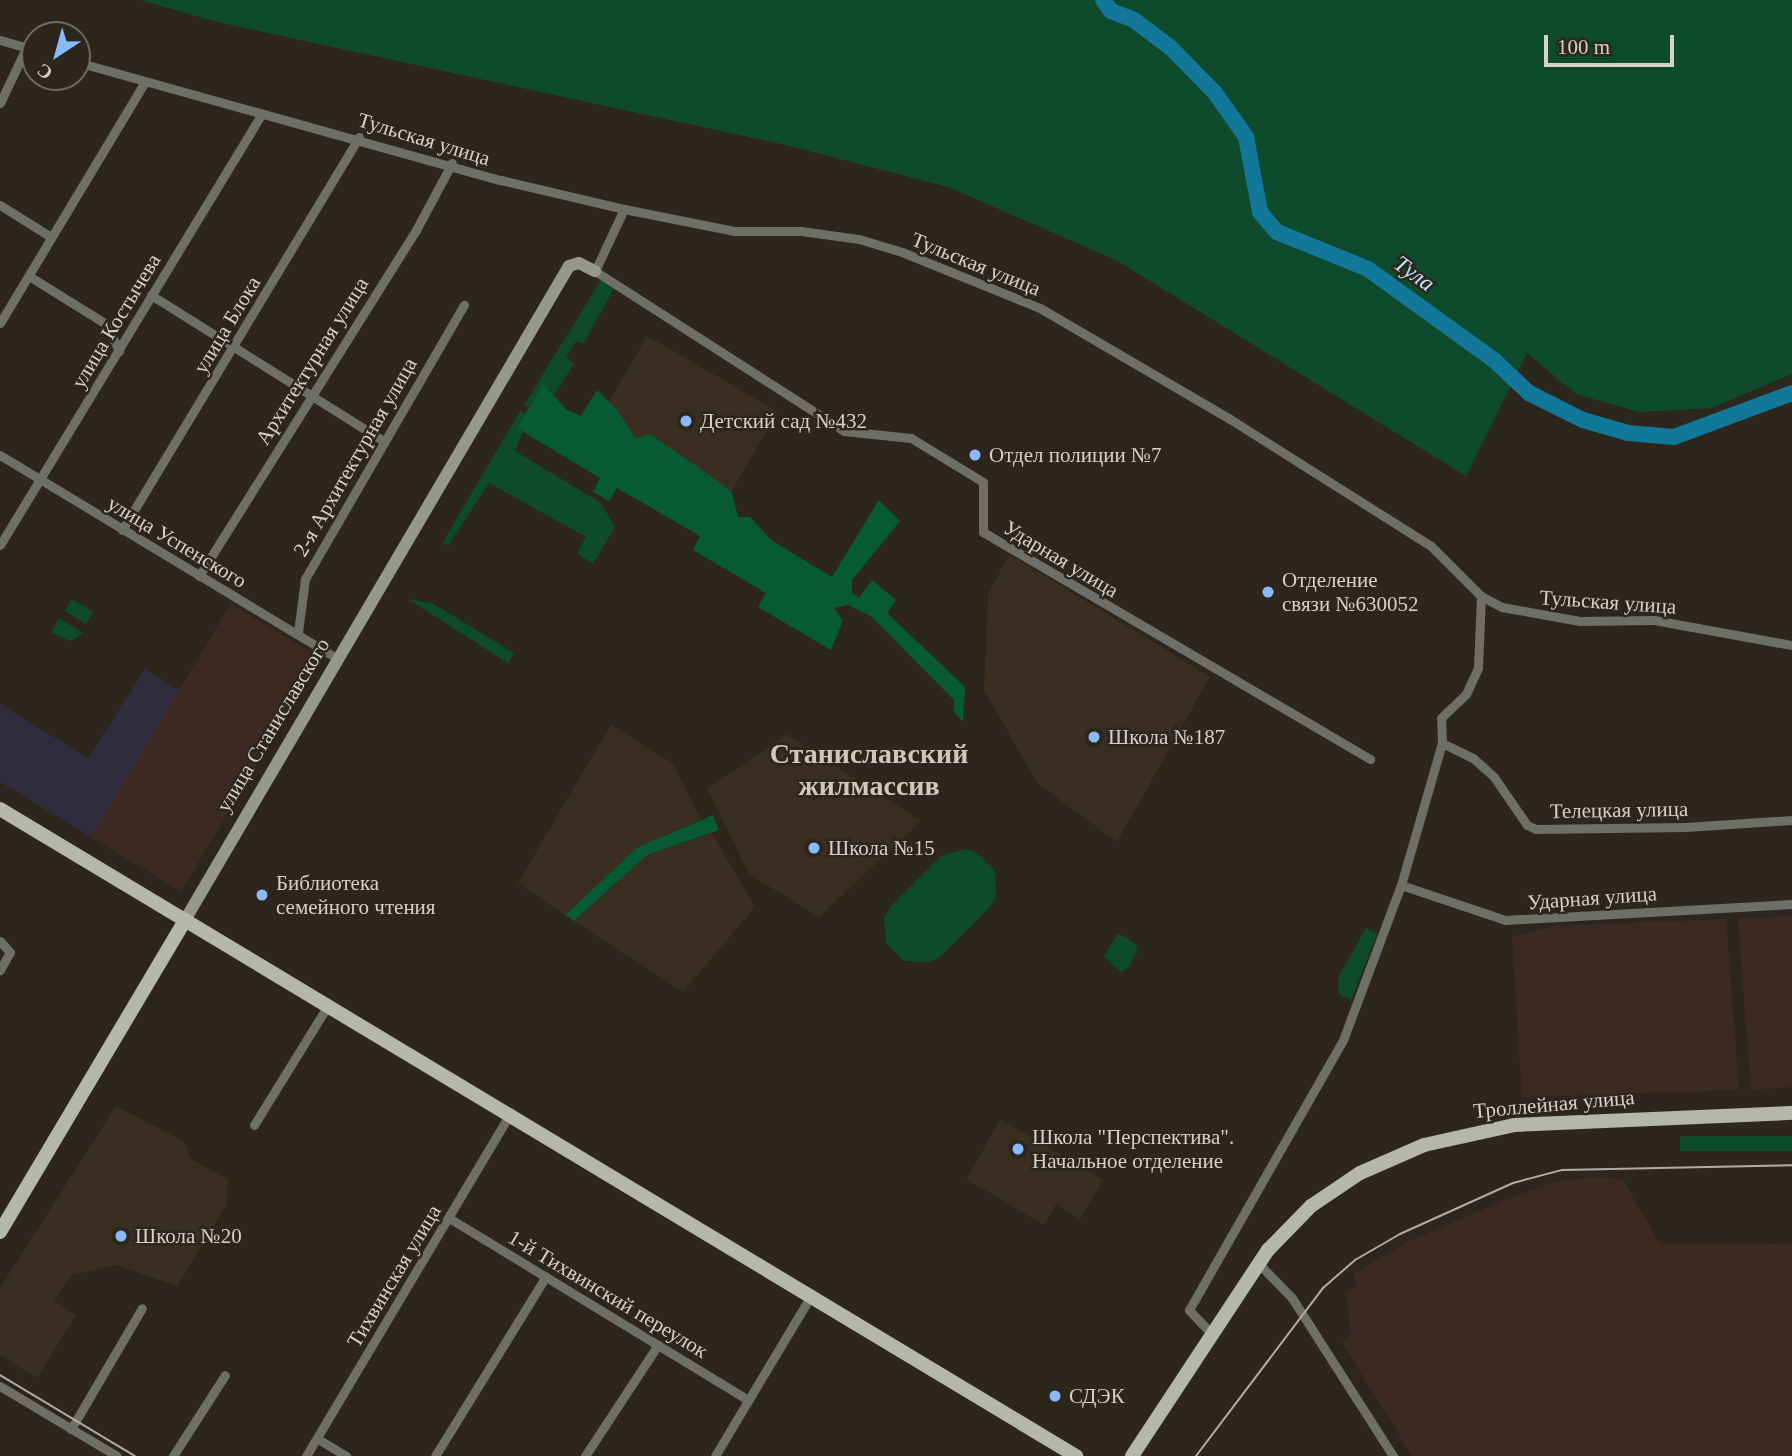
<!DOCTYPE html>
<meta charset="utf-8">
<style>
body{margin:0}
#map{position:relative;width:1792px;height:1456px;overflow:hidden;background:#2d261d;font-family:"Times New Roman",serif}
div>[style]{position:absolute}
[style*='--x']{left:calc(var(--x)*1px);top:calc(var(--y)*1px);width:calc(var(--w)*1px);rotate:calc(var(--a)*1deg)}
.commercial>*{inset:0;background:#2f2c3d}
.industrial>*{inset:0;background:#3c2a22;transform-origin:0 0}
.built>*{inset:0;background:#392e1f;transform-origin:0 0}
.green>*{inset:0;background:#0e4b2c;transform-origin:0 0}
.forest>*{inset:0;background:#065b34}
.river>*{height:16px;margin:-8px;padding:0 8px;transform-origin:8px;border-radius:8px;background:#127899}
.street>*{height:9px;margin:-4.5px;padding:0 4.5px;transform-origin:4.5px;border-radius:4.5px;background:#6e6f69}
.secondary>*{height:12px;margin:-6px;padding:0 6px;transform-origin:6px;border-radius:6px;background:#96988e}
.primary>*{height:14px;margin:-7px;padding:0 7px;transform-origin:7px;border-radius:7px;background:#b5b7ab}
.tram>*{height:2px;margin:-1px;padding:0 1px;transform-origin:1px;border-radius:1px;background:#b1aca5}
.dots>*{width:19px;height:19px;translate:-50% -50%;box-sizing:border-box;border:4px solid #2d261d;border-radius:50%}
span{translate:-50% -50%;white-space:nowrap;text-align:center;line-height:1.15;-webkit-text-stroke:5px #2d261d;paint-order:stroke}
.street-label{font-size:21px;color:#d5d1cb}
.poi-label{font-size:21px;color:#d5d1cb}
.left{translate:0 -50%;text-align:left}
.water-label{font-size:23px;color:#bbe6f9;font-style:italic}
.district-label{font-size:28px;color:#d1c8bb;font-weight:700}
.north{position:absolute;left:21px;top:21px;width:70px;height:70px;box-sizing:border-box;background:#2d261d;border:2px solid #706a63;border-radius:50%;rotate:216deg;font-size:19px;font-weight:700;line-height:28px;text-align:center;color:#d5d1cb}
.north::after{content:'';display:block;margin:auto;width:24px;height:32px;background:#88bafc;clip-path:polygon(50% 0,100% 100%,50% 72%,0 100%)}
.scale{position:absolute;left:1544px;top:35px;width:130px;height:32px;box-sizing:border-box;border:4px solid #d5d1cb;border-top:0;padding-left:9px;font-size:21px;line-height:24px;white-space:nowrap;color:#d5d1cb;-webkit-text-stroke:5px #2d261d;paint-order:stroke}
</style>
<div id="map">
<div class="commercial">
<i style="clip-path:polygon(145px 669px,180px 691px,93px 838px,0 782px,0 704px,88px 758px)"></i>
</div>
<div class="industrial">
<i style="left:231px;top:604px;width:105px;height:272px;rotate:31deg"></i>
<i style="clip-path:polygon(1792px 916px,1792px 1087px,1751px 1090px,1738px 919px)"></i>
<i style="clip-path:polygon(1726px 919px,1739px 1090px,1522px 1097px,1512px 937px,1555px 926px)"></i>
<i style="clip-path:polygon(1586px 1178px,1623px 1179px,1659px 1243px,1792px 1244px,1792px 1456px,1412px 1456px,1342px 1342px,1351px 1336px,1346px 1294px,1358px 1285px,1353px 1274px,1407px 1242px,1505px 1200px,1550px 1183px)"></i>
</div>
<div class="built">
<i style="left:647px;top:336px;width:151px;height:108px;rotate:30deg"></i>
<i style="clip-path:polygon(1009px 554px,1210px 677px,1117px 842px,1038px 784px,984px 690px,988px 595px)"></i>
<i style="clip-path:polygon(611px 724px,674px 765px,701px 819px,638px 847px,565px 915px,518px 883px)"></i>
<i style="clip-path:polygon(787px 734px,921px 821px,819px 917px,749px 874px,707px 789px)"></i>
<i style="clip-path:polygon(712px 833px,755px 907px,683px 992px,574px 921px,647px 855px)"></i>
<i style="clip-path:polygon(116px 1106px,184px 1141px,191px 1159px,228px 1179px,226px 1206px,177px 1286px,117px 1265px,72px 1275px,54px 1301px,76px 1315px,37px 1378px,0 1355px,0 1288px)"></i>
<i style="clip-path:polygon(1001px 1119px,1103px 1180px,1080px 1219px,1056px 1204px,1044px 1225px,966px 1179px)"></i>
</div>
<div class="green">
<i style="clip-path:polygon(140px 0,1792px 0,1792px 374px,1711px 408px,1638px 412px,1576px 394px,1527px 353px,1466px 476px,1116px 260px,948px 187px,786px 145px,217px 22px)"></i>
<i style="clip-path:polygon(601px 280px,614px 289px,583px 344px,576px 341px,566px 357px,574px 364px,554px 395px,543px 385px,529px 408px,524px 405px)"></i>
<i style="clip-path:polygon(520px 411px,525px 414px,517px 428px,523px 432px,515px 451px,601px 503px,615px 527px,593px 564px,577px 553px,586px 537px,489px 483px,448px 546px,443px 542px)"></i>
<i style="left:72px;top:599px;width:25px;height:14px;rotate:32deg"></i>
<i style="clip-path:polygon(408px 599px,432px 603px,514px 653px,508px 663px)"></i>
<i style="clip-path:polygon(59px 618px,83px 633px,71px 641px,51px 633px)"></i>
<i style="clip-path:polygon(965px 849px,977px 853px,995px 871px,996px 896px,990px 907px,940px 957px,929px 962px,904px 961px,886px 943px,884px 918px,890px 907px,941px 856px)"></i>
<i style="clip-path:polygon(1366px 928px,1377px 934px,1351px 1000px,1338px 994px,1339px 976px)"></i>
<i style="clip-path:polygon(1118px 933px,1136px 944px,1137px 952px,1129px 967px,1121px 972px,1104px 957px)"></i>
<i style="left:1792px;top:1136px;width:15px;height:112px;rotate:90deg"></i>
</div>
<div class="forest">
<i style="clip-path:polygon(543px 384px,567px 410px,581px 416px,597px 390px,616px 408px,636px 439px,650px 434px,715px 479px,732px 493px,738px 517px,750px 517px,771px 540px,832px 577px,879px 500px,900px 521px,852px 580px,852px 593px,859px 598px,872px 580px,896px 600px,887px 613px,965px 687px,963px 722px,954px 712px,954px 700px,872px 617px,848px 605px,834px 608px,843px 621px,831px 650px,758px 607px,766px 593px,693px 550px,700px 536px,617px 488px,609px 501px,593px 492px,600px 478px,517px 428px)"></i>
<i style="clip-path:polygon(713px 815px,719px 830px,647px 855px,574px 921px,565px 915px,638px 847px)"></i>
</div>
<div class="river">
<i style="--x:1103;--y:0;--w:14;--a:54"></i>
<i style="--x:1111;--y:11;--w:25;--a:21"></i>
<i style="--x:1134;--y:20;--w:46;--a:37.1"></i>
<i style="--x:1171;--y:48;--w:63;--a:45.6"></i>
<i style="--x:1215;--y:93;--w:54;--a:54.8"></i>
<i style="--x:1246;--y:137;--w:76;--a:79.4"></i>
<i style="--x:1260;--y:212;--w:26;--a:50"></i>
<i style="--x:1277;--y:232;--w:98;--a:22.1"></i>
<i style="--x:1368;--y:269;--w:157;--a:35.9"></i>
<i style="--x:1495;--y:361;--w:47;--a:43.3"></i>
<i style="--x:1529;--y:393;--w:60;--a:26.6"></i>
<i style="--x:1583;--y:420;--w:47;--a:16.1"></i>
<i style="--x:1628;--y:433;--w:46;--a:5"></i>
<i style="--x:1674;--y:437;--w:126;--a:-20.4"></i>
</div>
<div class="street">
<i style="--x:0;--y:40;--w:36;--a:16"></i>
<i style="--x:77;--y:62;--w:440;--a:15.6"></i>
<i style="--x:501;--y:180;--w:126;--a:13.3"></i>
<i style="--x:624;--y:209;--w:112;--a:11.3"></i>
<i style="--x:734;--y:231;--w:67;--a:0"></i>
<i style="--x:801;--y:231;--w:59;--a:7.9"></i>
<i style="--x:859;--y:239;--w:45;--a:16.8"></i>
<i style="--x:902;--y:252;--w:149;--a:22.1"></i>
<i style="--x:1040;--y:308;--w:220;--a:30.3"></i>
<i style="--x:1230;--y:419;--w:238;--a:32.3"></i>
<i style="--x:1431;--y:546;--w:71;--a:45"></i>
<i style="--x:1481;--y:596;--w:24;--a:28"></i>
<i style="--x:1502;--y:607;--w:79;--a:10.2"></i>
<i style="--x:1580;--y:621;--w:74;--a:-0.8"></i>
<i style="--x:1654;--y:620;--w:140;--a:10.3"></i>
<i style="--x:0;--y:103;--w:61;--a:-64.7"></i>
<i style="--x:0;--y:205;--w:60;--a:32.1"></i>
<i style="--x:624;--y:209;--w:68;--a:115.1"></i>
<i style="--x:595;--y:271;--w:296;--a:32.7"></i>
<i style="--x:844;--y:431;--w:67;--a:6"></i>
<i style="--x:911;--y:438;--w:84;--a:31.4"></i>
<i style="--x:983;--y:482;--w:50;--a:90"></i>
<i style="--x:983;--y:532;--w:449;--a:30.4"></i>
<i style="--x:29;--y:276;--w:91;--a:31.9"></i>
<i style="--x:106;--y:324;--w:30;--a:64"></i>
<i style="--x:151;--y:295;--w:273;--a:32.1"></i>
<i style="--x:0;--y:323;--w:281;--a:-59"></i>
<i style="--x:0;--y:455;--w:393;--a:31.1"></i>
<i style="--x:122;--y:530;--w:459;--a:-58.9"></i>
<i style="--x:0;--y:545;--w:503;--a:-58.74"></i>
<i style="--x:199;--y:576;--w:408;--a:-57.9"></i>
<i style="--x:416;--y:230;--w:76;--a:-61.8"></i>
<i style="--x:298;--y:632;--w:53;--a:-82.5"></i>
<i style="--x:305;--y:579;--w:317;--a:-59.9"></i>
<i style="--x:1442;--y:743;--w:34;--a:26"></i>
<i style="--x:1473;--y:758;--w:28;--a:42"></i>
<i style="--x:1494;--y:777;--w:58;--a:55.5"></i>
<i style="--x:1527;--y:825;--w:10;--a:24"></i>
<i style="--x:1536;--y:829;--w:150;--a:-0.8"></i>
<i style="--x:1686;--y:827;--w:106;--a:-3.8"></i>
<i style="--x:1401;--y:885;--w:110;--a:18.6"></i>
<i style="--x:1505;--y:920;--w:287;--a:-3.2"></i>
<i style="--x:0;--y:941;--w:15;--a:48"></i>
<i style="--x:10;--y:952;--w:21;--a:119"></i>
<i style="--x:254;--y:1125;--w:141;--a:-58.3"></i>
<i style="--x:449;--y:1218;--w:350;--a:31.3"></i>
<i style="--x:1258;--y:1263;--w:49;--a:45.8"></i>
<i style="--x:1292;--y:1298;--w:188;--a:57.4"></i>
<i style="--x:1211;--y:1333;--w:32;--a:-134"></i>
<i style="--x:1189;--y:1310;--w:311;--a:-60.3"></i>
<i style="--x:1343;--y:1040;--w:165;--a:-69.5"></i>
<i style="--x:1401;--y:885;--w:148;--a:-73.9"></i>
<i style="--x:1442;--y:743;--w:25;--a:-92"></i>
<i style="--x:1441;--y:718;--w:35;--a:-44"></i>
<i style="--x:1466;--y:694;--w:29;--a:-65"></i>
<i style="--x:1478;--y:668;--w:72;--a:-87.6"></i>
<i style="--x:0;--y:1386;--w:136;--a:30.9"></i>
<i style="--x:71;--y:1429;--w:140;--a:-59.6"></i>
<i style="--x:318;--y:1439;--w:33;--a:31"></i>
<i style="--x:173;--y:1456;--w:96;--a:-57.3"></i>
<i style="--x:306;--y:1456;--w:400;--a:-59.2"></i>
<i style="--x:435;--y:1456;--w:211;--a:-58.3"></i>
<i style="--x:585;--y:1456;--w:133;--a:-56.7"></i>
<i style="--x:715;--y:1456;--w:189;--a:-59.1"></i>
</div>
<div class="secondary">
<i style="--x:185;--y:920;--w:758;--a:-59.58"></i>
<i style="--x:569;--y:266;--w:10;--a:-17"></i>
<i style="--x:579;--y:263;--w:18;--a:27"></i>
</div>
<div class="primary">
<i style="--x:0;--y:809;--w:1256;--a:31.02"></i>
<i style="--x:0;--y:1232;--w:363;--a:-59.3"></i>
<i style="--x:1132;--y:1456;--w:247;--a:-56.6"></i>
<i style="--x:1268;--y:1250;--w:62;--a:-45.7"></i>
<i style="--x:1311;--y:1206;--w:59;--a:-34"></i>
<i style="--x:1360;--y:1173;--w:70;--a:-23.6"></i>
<i style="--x:1424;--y:1145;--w:92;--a:-12.5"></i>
<i style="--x:1514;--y:1125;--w:278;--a:-2.5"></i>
</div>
<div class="tram">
<i style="--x:0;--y:1375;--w:157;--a:31"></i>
<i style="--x:1196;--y:1456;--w:211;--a:-52.9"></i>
<i style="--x:1323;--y:1288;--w:43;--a:-41.2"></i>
<i style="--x:1355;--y:1260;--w:52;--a:-30"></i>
<i style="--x:1400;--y:1234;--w:124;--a:-24.3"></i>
<i style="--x:1513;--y:1183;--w:51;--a:-14.9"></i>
<i style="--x:1562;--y:1170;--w:230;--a:-1.2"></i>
</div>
<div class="dots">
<i style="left:686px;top:421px;background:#88bafc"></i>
<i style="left:975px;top:455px;background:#88bafc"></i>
<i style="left:1268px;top:592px;background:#88bafc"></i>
<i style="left:1094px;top:737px;background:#88bafc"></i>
<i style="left:814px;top:848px;background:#88bafc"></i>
<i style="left:262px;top:895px;background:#88bafc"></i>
<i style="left:1018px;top:1149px;background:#88bafc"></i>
<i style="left:121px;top:1236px;background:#88bafc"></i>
<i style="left:1055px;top:1396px;background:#88bafc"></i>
</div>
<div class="street-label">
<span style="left:424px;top:139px;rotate:17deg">Тульская улица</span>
<span style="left:976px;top:264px;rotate:22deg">Тульская улица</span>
<span style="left:116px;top:321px;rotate:-59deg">улица Костычева</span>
<span style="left:227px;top:325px;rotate:-59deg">улица Блока</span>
<span style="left:312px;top:361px;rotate:-58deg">Архитектурная улица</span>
<span style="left:355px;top:457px;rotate:-60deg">2-я Архитектурная улица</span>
<span style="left:177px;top:542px;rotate:31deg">улица Успенского</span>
<span style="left:1061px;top:559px;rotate:31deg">Ударная улица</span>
<span style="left:1608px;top:602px;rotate:4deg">Тульская улица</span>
<span style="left:273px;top:725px;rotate:-59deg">улица Станиславского</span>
<span style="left:1619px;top:810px;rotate:-1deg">Телецкая улица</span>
<span style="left:1592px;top:898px;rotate:-4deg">Ударная улица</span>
<span style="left:1554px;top:1104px;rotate:-5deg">Троллейная улица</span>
<span style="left:394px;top:1276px;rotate:-59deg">Тихвинская улица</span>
<span style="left:608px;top:1294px;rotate:31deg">1-й Тихвинский переулок</span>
</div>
<div class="poi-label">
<span class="left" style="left:700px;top:421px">Детский сад №432</span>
<span class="left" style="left:989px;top:455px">Отдел полиции №7</span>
<span class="left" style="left:1282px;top:592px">Отделение<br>связи №630052</span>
<span class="left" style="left:1108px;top:737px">Школа №187</span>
<span class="left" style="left:828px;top:848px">Школа №15</span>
<span class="left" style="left:276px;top:895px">Библиотека<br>семейного чтения</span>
<span class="left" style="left:1032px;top:1149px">Школа "Перспектива".<br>Начальное отделение</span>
<span class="left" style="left:135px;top:1236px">Школа №20</span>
<span class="left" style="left:1069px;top:1396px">СДЭК</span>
</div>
<div class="water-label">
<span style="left:1414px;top:274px;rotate:36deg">Тула</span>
</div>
<div class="district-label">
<span style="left:869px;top:770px">Станиславский<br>жилмассив</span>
</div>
<div class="north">С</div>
<div class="scale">100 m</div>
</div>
